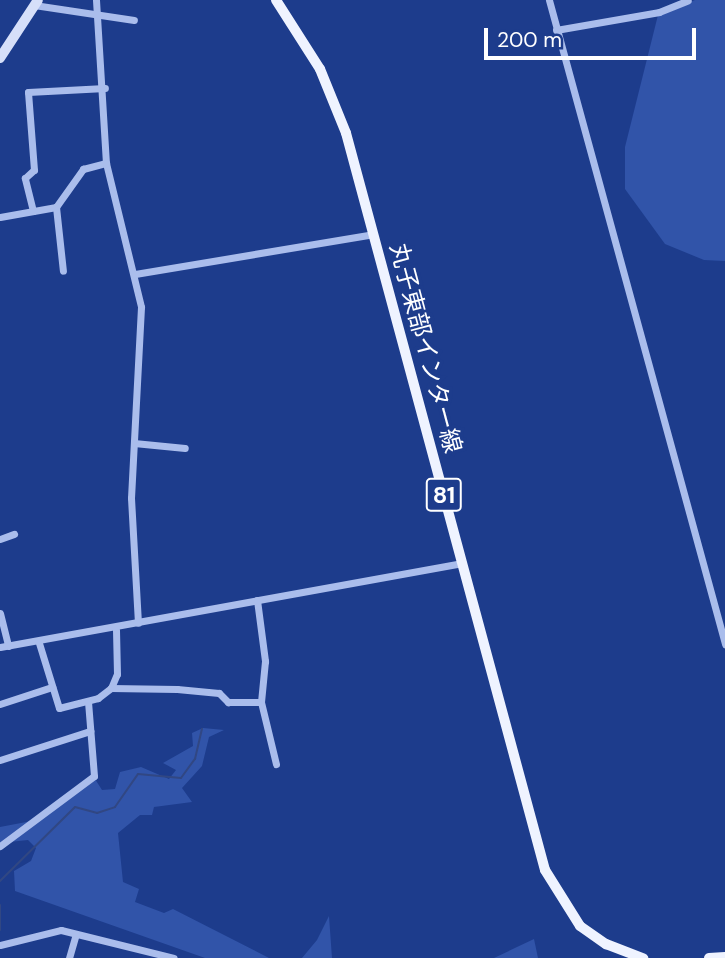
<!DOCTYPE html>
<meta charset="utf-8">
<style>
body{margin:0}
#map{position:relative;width:725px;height:958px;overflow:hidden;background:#1d3c8c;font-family:"DM Sans","Noto Sans JP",sans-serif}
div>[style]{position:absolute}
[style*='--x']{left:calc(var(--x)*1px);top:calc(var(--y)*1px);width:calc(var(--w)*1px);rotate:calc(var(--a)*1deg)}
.green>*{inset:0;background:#3154a9}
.stream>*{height:2px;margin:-1px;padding:0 1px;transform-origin:1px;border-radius:1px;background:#314783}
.street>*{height:7px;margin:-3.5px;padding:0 3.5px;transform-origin:3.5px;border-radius:3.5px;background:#aabdec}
.secondary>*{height:10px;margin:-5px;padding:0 5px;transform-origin:5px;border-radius:5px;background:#d6dff9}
.primary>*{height:10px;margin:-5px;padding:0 5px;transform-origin:5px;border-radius:5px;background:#eff3ff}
span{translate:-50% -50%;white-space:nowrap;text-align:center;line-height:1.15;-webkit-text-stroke:7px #1d3c8c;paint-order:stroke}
.shield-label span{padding:2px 5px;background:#1d3c8c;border:2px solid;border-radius:5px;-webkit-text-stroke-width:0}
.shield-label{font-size:23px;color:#fff;font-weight:700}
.street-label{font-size:24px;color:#fff}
.scale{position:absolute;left:484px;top:28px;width:212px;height:32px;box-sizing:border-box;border:4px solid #fff;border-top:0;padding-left:9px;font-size:21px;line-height:24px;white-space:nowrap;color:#fff;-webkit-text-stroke:5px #1d3c8c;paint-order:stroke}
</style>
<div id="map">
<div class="green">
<i style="clip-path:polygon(695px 0,725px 0,725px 261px,704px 260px,665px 244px,625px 189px,625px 147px,658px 15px)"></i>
<i style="clip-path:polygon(203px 728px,224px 730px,209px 737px,202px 766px,182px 788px,192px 802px,154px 807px,152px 815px,140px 815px,118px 833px,123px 882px,139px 889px,135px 902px,164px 913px,173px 909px,269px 958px,205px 958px,15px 891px,14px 871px,31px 861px,36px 848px,28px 840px,0 843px,0 827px,42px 819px,95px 779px,102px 790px,115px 789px,120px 772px,141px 767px,169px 779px,176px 770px,163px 763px,193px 746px,192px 733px)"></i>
<i style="clip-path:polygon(329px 916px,332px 958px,302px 958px,317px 940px)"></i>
<i style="clip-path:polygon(534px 939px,538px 958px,494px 958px)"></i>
</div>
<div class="stream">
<i style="--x:0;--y:881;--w:105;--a:-44.6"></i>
<i style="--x:75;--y:807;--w:23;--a:15"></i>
<i style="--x:97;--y:813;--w:19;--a:-18"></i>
<i style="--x:115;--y:807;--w:40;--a:-55.1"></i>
<i style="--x:138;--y:774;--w:43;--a:5.3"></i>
<i style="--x:181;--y:778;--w:24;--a:-54"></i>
<i style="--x:195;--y:759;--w:31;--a:-77"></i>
<i style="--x:0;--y:905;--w:25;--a:90"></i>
</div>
<div class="street">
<i style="--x:96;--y:0;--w:163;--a:86.5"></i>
<i style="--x:106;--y:163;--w:148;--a:76.3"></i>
<i style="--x:141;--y:307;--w:191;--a:93"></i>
<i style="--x:131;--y:498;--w:125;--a:86.8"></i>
<i style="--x:549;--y:0;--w:668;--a:74.71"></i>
<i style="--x:34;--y:5;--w:101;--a:8.5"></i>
<i style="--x:556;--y:30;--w:105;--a:-9.9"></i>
<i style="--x:659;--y:12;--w:31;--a:-22"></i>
<i style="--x:56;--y:207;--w:47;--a:-54.6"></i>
<i style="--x:83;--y:169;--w:24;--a:-15"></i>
<i style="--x:33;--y:211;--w:34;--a:-104"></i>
<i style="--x:25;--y:178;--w:12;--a:-42"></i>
<i style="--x:34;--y:170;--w:78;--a:-94.4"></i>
<i style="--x:28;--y:92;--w:77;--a:-3"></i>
<i style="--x:0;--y:217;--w:57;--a:-10.1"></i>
<i style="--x:56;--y:207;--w:64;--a:83.8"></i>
<i style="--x:135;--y:274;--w:241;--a:-9.5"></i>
<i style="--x:134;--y:443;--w:51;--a:5.6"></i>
<i style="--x:0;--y:539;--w:15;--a:-20"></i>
<i style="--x:257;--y:600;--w:62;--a:82.5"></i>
<i style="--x:265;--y:661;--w:41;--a:95.6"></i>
<i style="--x:261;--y:702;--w:64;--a:76.4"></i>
<i style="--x:0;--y:613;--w:34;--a:76"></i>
<i style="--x:39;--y:643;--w:68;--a:72.9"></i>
<i style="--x:59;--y:708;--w:40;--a:-14.4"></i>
<i style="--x:98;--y:698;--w:16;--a:-38"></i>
<i style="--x:111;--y:688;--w:15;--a:-67"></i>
<i style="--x:117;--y:674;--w:44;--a:-91.3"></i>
<i style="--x:0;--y:647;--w:470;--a:-10.3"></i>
<i style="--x:111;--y:688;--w:66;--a:0.9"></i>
<i style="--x:177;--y:689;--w:42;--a:5.4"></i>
<i style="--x:219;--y:693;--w:13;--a:45"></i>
<i style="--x:228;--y:702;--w:33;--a:0"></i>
<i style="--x:0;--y:704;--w:55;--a:-18.1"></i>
<i style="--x:0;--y:760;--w:95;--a:-17.9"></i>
<i style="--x:0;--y:846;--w:117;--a:-36.7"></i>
<i style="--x:94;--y:776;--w:74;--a:-94.6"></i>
<i style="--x:0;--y:945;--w:63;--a:-13.8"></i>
<i style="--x:61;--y:930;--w:116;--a:13.9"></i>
<i style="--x:69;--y:958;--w:25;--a:-74"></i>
</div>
<div class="secondary">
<i style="--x:0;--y:58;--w:69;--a:-56.8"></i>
</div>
<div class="primary">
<i style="--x:276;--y:0;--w:82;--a:57.5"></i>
<i style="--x:320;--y:69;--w:69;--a:67.9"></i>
<i style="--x:346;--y:133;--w:763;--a:74.89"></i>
<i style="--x:545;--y:870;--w:66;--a:58"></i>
<i style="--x:580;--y:926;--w:32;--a:35"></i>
<i style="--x:606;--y:944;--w:40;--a:21"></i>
<i style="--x:709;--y:958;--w:16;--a:-4"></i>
</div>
<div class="shield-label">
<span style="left:444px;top:495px">81</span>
</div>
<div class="street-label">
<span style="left:426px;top:348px;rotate:75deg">丸子東部インター線</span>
</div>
<div class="scale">200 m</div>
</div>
